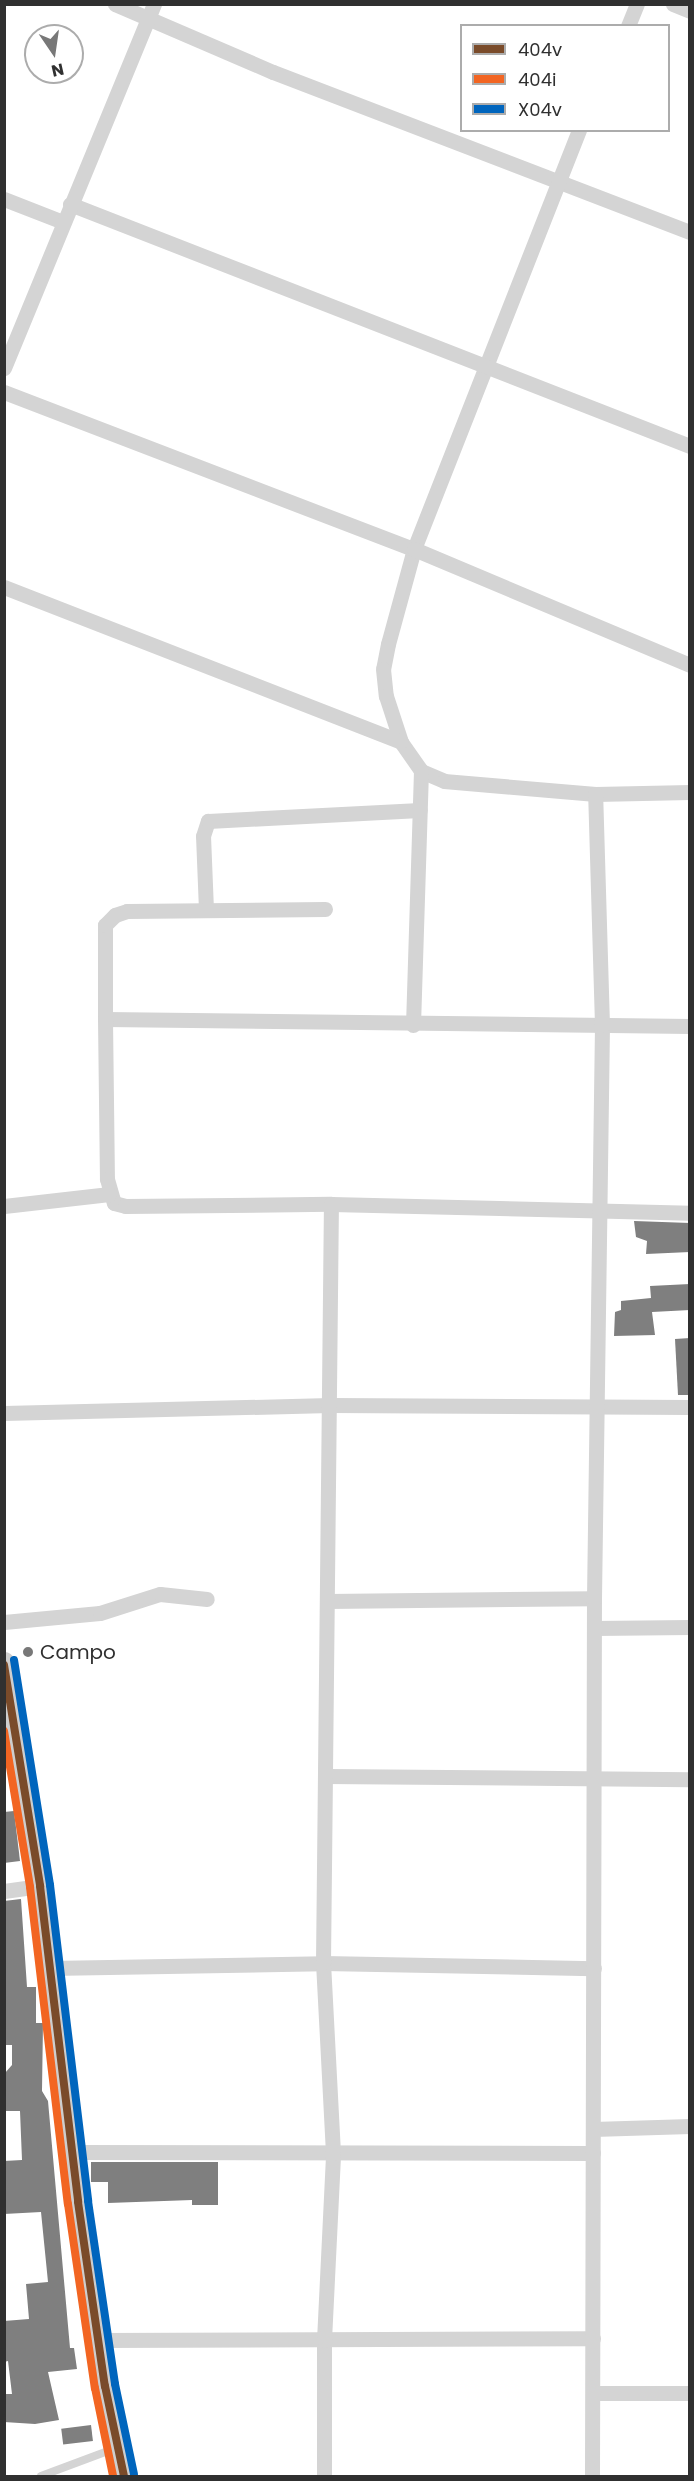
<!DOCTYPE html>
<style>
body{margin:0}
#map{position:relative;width:694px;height:2481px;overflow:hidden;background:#fff;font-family:Poppins,sans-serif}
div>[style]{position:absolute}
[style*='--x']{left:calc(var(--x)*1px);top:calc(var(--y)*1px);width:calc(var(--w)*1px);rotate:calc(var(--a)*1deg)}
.building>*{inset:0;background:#7f7f7f;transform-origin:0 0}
.lane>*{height:8px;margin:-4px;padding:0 4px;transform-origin:4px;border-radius:4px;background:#d4d4d4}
.street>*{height:15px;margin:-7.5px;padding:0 7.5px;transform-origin:7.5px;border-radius:7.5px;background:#d4d4d4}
.secondary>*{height:21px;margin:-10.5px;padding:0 10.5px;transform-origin:10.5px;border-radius:10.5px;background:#cecece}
.bus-1>*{height:8px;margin:-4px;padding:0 4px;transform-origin:4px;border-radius:4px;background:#7a4b2a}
.bus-2>*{height:8px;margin:-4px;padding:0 4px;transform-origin:4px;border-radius:4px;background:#f26522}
.bus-3>*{height:8px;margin:-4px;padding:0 4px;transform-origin:4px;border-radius:4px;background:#0065bd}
.dots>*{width:16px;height:16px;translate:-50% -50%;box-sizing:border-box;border:3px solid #fff;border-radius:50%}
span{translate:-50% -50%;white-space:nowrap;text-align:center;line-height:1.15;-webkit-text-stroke:6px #fff;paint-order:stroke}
.poi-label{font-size:20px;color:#303030}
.left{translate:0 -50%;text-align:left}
.frame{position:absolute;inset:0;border:6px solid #303030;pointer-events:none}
.legend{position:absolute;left:460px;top:24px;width:210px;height:108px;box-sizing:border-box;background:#fff;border:2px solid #acacac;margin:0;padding:8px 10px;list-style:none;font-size:18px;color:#303030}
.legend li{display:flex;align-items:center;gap:12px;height:30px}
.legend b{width:30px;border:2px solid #acacac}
.north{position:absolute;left:24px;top:24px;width:60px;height:60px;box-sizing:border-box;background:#fff;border:2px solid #acacac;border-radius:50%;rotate:167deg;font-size:16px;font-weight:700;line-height:24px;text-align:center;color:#303030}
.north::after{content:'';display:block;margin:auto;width:21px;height:27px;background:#787878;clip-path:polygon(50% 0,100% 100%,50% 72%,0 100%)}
</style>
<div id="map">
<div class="building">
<i style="clip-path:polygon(634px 1221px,690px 1223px,690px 1252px,646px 1254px,647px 1241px,636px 1237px)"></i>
<i style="clip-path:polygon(690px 1284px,690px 1310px,652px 1312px,655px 1335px,614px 1336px,615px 1312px,621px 1310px,621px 1301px,651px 1298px,650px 1286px)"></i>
<i style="clip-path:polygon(690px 1338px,689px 1395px,678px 1395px,675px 1339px)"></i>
<i style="clip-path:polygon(14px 1811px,20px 1861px,4px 1863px,4px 1812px)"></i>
<i style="clip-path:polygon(21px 1899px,27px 1987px,36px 1987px,36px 2023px,43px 2023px,42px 2091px,48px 2101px,70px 2348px,74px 2348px,77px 2369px,48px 2372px,59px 2420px,35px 2424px,4px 2422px,4px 2394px,12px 2394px,8px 2361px,4px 2362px,4px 2321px,29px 2319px,26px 2284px,48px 2282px,41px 2212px,4px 2214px,4px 2161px,22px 2160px,20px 2111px,5px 2111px,5px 2073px,12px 2065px,12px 2045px,4px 2045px,4px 1901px)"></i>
<i style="clip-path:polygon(91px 2162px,218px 2162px,218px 2205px,192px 2205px,192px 2200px,108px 2203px,108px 2182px,91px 2182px)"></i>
<i style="left:91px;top:2425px;width:16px;height:30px;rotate:83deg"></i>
</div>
<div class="lane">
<i style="--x:41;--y:2476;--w:80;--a:-20.5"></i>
</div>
<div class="street">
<i style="--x:115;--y:4;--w:172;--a:23.3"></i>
<i style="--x:273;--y:72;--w:447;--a:21"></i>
<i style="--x:673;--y:4;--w:18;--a:22"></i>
<i style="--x:628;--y:26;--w:24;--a:-68"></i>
<i style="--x:579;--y:130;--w:450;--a:111.5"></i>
<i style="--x:414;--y:549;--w:98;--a:105.3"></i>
<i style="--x:388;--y:644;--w:25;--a:101"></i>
<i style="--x:383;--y:669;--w:27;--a:84"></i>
<i style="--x:386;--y:696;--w:48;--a:71.9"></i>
<i style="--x:401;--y:742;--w:35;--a:55"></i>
<i style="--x:421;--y:771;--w:25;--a:23"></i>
<i style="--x:444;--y:781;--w:152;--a:4.9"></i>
<i style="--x:595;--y:794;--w:95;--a:-1.2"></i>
<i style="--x:4;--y:199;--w:63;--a:21.3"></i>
<i style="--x:70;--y:204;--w:666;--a:21.32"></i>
<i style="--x:4;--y:368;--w:394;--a:-67.6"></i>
<i style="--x:4;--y:392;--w:439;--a:21"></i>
<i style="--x:414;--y:549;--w:299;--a:22.8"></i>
<i style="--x:4;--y:587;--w:426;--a:21.3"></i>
<i style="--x:206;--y:910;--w:74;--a:-92.3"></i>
<i style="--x:203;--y:836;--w:16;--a:-72"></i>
<i style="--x:208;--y:821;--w:212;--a:-3"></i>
<i style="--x:105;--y:1019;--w:94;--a:-90"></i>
<i style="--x:105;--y:925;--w:14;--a:-45"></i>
<i style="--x:115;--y:915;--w:13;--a:-18"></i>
<i style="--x:127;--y:911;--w:198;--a:-0.6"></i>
<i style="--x:413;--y:1025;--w:254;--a:-88.2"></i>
<i style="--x:690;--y:1026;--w:585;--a:-179.31"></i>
<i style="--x:105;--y:1019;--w:160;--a:89.3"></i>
<i style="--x:107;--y:1179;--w:25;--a:74"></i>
<i style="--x:114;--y:1203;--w:11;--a:15"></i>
<i style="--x:125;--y:1206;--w:206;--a:-0.6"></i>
<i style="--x:331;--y:1204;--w:359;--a:1.4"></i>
<i style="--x:4;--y:1206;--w:106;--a:-6.5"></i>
<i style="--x:4;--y:1413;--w:326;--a:-1.4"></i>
<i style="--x:330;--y:1405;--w:360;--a:0.3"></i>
<i style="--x:327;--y:1601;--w:267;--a:-0.6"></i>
<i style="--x:4;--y:1622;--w:96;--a:-5.4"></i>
<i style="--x:100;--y:1613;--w:63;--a:-17.6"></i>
<i style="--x:160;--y:1594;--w:47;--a:6.1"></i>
<i style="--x:594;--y:1628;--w:96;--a:-0.6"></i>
<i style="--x:325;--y:1776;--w:365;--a:0.5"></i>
<i style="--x:4;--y:1891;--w:36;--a:-8"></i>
<i style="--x:50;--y:1968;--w:273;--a:-1"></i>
<i style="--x:323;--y:1963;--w:271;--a:1.1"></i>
<i style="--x:593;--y:2129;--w:97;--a:-1.8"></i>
<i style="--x:72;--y:2152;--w:521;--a:0.11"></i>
<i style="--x:98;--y:2340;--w:495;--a:-0.2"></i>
<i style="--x:594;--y:2393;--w:96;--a:0"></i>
<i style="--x:324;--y:2476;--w:136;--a:-90"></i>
<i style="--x:324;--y:2340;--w:187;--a:-87.2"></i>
<i style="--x:333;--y:2153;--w:190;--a:-93"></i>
<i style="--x:323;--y:1963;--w:759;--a:-89.4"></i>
<i style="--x:592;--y:2476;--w:878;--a:-89.87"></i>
<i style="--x:594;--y:1598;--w:573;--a:-89.2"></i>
<i style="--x:602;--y:1025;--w:231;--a:-91.7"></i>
</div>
<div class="secondary">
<i style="--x:4;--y:1662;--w:227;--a:80.9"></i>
<i style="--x:40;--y:1886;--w:318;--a:83.1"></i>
<i style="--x:78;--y:2202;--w:186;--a:81.7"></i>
<i style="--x:105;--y:2386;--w:92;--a:78.1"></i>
</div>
<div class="bus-1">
<i style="--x:4;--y:1665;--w:224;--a:80.7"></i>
<i style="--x:40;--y:1886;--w:318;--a:83.1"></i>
<i style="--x:78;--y:2202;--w:186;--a:81.7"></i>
<i style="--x:105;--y:2386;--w:92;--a:78.1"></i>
</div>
<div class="bus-2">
<i style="--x:4;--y:1731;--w:158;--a:80.5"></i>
<i style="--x:30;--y:1887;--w:319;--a:83.2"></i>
<i style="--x:68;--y:2204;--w:186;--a:81.7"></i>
<i style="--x:95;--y:2388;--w:90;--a:78.4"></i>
</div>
<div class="bus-3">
<i style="--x:14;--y:1660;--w:228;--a:80.9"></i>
<i style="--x:50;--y:1885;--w:318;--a:83.1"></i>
<i style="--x:88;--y:2201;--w:185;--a:81.6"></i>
<i style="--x:115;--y:2384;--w:92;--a:78.1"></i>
</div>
<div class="dots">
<i style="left:28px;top:1652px;background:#787878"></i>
</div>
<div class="poi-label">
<span class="left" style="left:40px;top:1652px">Campo</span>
</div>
<div class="frame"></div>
<ul class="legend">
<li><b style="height:8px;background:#7a4b2a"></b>404v</li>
<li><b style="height:8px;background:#f26522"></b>404i</li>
<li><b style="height:8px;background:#0065bd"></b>X04v</li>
</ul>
<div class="north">N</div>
</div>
